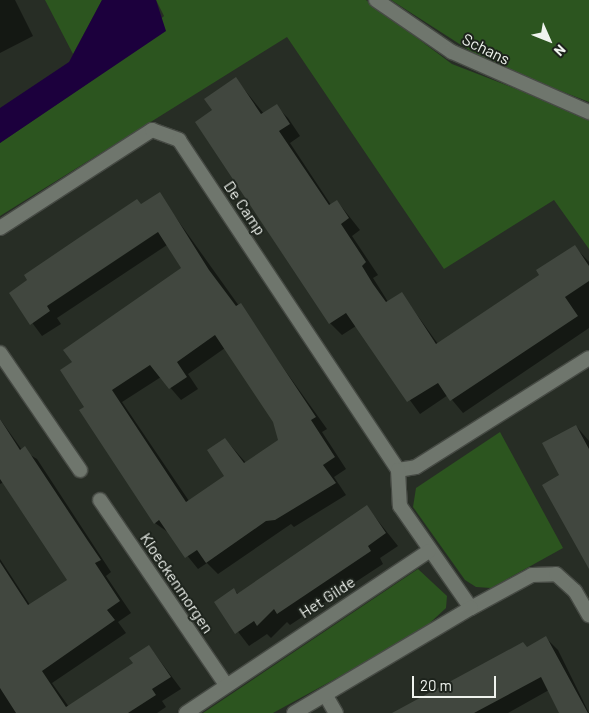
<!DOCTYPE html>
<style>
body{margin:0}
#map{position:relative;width:589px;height:713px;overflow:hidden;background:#272d25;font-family:Barlow,sans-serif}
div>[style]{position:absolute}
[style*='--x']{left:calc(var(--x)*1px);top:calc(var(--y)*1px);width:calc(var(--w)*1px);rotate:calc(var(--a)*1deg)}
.green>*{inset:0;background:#2c551f}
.water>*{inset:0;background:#1c003d}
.shadow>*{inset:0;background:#0007}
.building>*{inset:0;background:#41473f}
.roads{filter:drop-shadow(1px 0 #464a44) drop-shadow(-1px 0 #464a44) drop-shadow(0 1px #464a44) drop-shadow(0 -1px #464a44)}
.minor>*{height:14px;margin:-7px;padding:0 7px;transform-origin:7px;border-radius:7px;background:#6f766d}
.tertiary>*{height:14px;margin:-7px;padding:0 7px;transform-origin:7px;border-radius:7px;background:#6f766d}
span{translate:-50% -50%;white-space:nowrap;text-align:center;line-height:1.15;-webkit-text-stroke:4px #1d231c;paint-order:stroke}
.street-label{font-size:16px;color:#eff3ee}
.north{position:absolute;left:524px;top:15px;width:50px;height:50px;-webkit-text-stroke:4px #1d231c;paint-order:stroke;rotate:134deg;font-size:14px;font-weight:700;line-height:20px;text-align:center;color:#eff3ee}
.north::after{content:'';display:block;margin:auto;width:18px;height:22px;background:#eff3ee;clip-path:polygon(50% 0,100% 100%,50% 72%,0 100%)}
.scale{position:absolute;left:412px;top:676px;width:84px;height:22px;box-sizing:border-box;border:2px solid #eff3ee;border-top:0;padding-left:6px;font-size:15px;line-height:18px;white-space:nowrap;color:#eff3ee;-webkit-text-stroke:4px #1d231c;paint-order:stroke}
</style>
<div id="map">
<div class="green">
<i style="clip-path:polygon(45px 0,102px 0,73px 54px)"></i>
<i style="clip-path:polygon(156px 0,366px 0,452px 64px,589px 117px,589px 249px,554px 200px,444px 269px,287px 37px,0 216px,0 143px,88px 83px,164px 16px)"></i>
<i style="clip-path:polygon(391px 0,589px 0,589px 102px,489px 63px)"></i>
<i style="clip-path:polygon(500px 432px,563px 548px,491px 588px,476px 587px,465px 580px,413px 507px,416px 488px)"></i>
<i style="clip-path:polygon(418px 569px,447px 596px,446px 608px,419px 633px,273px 713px,203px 713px)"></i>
</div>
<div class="water">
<i style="clip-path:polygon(102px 0,156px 0,166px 31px,0 143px,0 108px,69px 62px)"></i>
</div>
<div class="shadow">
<i style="clip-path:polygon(0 0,15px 0,33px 36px,0 53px)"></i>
<i style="clip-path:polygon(236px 79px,264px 114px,276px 106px,288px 118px,300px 136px,290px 143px,331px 205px,337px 201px,360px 230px,352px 236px,378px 275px,373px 278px,385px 297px,388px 302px,402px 294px,438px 344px,541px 276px,574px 246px,589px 262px,589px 328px,463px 413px,448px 395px,420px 414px,356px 326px,342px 335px,330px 323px,214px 111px)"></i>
<i style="clip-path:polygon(evenodd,159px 194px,327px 429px,322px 432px,346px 469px,334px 477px,346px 495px,294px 527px,291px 524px,218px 574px,207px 563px,198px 569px,169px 533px,155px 523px,73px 362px,182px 269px,167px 245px,57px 318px,61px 324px,42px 336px,10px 293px,159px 194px,225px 348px,274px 422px,279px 441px,246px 463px,225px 439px,226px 477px,189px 501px,122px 402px,161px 377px,181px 400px,198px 389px,188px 374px,225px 348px)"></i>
<i style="clip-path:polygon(0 419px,22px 450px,37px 459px,111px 572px,106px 576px,131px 613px,118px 622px,126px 633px,52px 683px,69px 707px,134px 663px,149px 646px,181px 689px,162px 701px,166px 707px,157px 713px,0 713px,0 559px,30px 605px,69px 580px,4px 482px,0 484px)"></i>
<i style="clip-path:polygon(576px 426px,589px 441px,589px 566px,561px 476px)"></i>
<i style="clip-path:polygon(367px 507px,398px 546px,380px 558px,383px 564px,290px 625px,287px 622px,271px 638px,267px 634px,249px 646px,215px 602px,234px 590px,238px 594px)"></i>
<i style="clip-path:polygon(546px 638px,558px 650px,589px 713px,560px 713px,549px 690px,508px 713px,408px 713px)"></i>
</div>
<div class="building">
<i style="clip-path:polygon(236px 77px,261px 114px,277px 104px,290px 124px,279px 131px,329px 205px,337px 200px,349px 218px,341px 224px,366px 262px,362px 266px,373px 284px,386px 302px,402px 292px,436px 344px,539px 275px,536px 270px,575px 245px,589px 266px,589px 281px,565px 297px,578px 316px,450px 401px,438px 383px,407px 402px,346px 313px,329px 324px,195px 122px,212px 110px,204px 99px)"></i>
<i style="clip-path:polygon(evenodd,160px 192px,209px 270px,236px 306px,241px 303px,278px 360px,316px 417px,311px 420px,335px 457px,323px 465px,336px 483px,275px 520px,266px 521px,206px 563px,197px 550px,185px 558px,159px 520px,154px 524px,79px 410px,84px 407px,60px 370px,72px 362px,63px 350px,181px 268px,158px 232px,47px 306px,50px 311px,30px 325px,9px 293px,27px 280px,24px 275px,80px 237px,137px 199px,141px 204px,160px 192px,215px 335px,273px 422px,278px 440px,244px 463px,225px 438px,207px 450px,224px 476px,186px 502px,112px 390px,150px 365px,169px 389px,187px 377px,177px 362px,215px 335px)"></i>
<i style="clip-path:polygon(0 419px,20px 450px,25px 446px,88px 541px,101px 560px,95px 563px,120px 601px,107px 610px,115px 620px,42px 671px,66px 707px,133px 663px,129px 658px,149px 645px,171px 677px,152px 689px,156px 695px,128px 713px,16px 713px,0 688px,0 562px,28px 605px,67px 580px,0 479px)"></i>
<i style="clip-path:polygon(576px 425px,589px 449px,589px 569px,542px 485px,559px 475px,542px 443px)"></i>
<i style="clip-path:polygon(367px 505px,386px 533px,368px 546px,371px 551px,277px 614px,274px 609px,257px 626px,254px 621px,235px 634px,214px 602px,234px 588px,237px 594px)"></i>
<i style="clip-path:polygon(546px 636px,588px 713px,559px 713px,541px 677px,474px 713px,392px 713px,523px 642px,527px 647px)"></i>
</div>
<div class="roads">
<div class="minor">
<i style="--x:0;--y:228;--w:181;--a:-32.8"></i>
<i style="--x:152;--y:130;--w:29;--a:20"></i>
<i style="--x:179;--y:140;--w:396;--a:56.4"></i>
<i style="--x:398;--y:470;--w:18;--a:-9"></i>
<i style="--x:416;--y:467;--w:204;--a:-32.2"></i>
<i style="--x:0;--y:353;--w:142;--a:55.6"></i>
<i style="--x:398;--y:470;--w:36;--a:87"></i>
<i style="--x:400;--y:506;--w:124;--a:55.2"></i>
<i style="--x:471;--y:608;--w:69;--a:-28.4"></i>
<i style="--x:532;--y:575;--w:24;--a:-2"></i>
<i style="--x:556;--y:574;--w:25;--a:42"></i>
<i style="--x:575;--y:591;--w:28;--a:60"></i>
<i style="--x:100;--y:500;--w:224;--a:55.7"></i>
<i style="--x:326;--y:696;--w:20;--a:60"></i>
<i style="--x:186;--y:713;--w:292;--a:-33.7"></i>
<i style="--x:294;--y:713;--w:206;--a:-30.7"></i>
</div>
<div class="tertiary">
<i style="--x:376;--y:0;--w:92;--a:34.4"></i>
<i style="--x:452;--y:52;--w:150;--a:23.7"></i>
</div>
</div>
<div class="street-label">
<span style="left:486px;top:49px;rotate:26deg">Schans</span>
<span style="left:245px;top:208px;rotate:56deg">De Camp</span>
<span style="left:177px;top:583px;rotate:56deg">Kloeckenmorgen</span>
<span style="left:327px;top:597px;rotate:-33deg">Het Gilde</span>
</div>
<div class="north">N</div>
<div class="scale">20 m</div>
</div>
